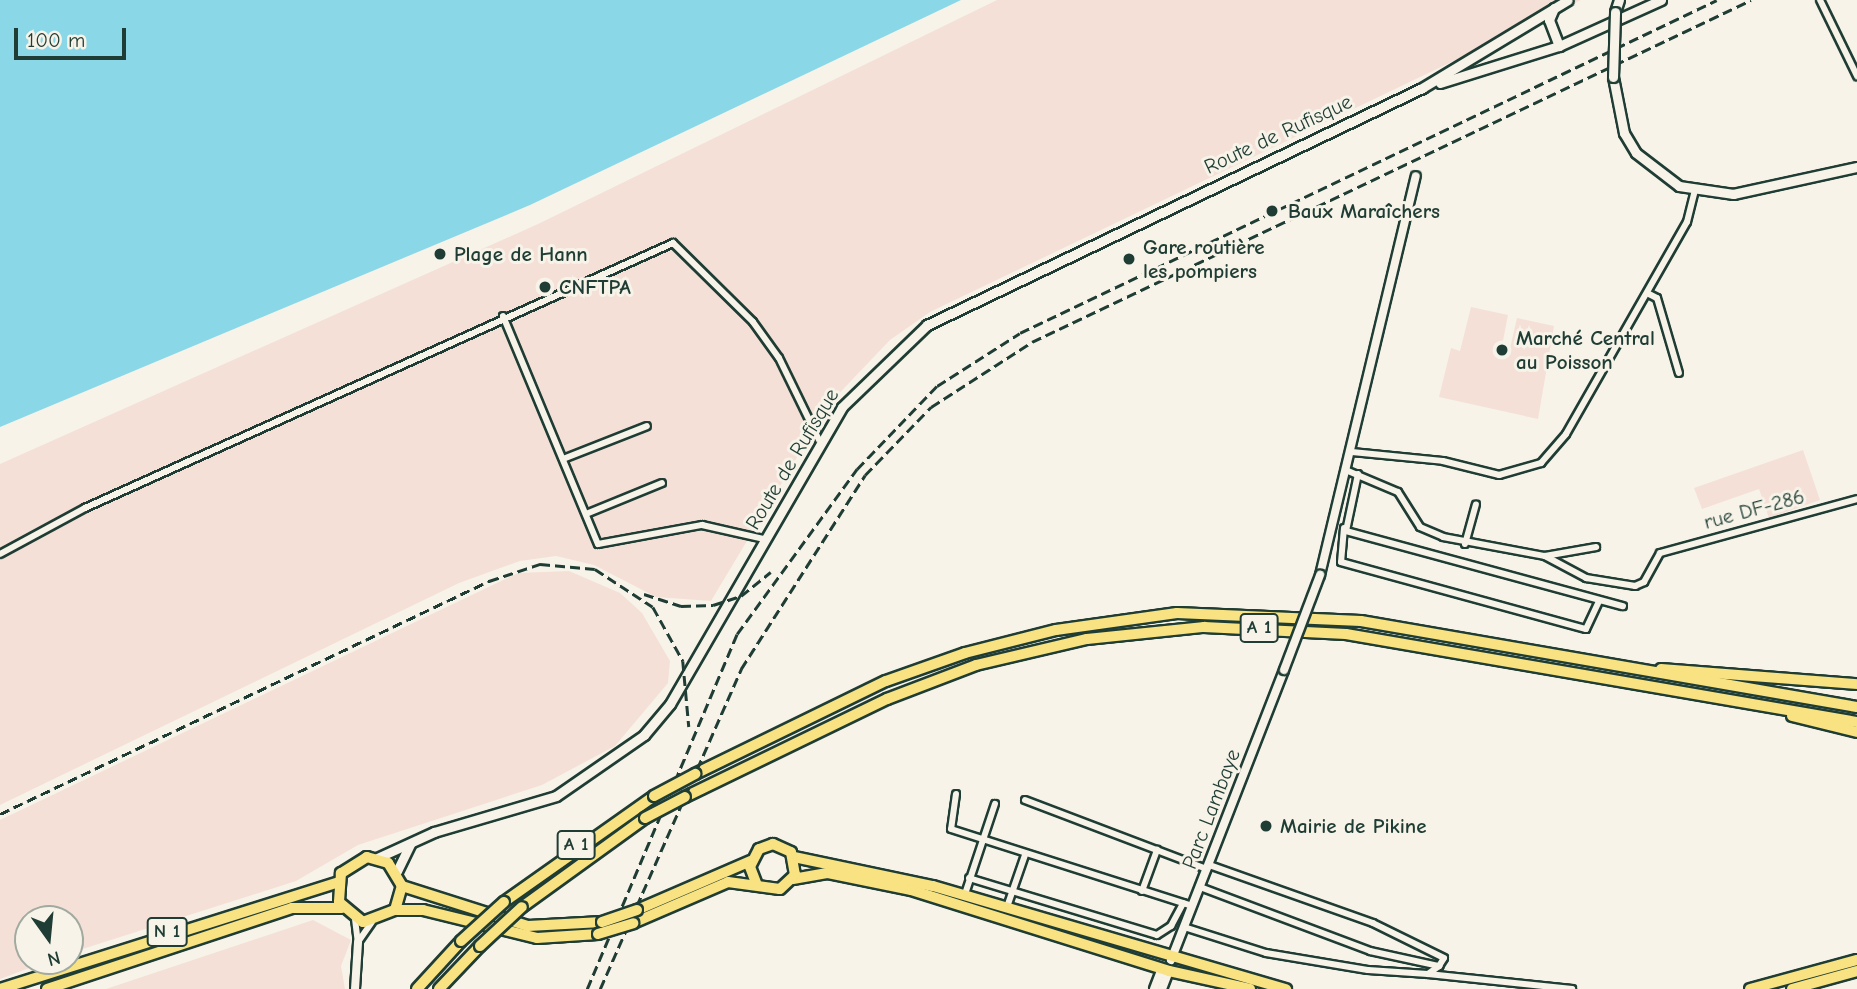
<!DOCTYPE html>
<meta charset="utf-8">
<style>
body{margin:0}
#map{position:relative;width:1857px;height:989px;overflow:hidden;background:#f7f3e8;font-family:"Comic Neue",sans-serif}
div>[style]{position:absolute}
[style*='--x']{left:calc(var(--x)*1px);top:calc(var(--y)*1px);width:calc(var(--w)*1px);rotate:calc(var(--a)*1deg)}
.built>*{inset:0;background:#f5e0d7}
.water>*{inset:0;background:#89d7e7}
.roads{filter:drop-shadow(2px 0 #1f3d34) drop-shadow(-2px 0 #1f3d34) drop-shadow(0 2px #1f3d34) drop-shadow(0 -2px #1f3d34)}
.minor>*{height:6px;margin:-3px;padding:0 3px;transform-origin:3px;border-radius:3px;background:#f7f3e8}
.tertiary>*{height:8px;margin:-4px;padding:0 4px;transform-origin:4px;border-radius:4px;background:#f7f3e8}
.secondary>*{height:9px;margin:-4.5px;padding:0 4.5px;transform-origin:4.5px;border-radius:4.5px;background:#f7f3e8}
.trunk>*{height:10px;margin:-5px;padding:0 5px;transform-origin:5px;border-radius:5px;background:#f8e281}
.motorway>*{height:10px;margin:-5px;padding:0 5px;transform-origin:5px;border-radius:5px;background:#f8e281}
.rail>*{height:2.5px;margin-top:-1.25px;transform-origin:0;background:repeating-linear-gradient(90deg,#1f3d34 0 10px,transparent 0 15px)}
.bridges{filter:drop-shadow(2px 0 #1f3d34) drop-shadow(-2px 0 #1f3d34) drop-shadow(0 2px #1f3d34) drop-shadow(0 -2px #1f3d34)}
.tertiary-bridge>*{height:8px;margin:-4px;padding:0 4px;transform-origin:4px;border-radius:4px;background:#f7f3e8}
.secondary-bridge>*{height:9px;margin:-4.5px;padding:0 4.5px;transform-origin:4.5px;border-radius:4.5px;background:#f7f3e8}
.trunk-bridge>*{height:10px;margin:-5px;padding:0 5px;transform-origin:5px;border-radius:5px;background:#f8e281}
.motorway-bridge>*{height:10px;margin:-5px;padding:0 5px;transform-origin:5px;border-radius:5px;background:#f8e281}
.dots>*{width:19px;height:19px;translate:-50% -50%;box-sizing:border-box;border:4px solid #f7f3e8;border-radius:50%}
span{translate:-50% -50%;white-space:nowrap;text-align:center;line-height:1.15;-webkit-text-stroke:6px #f7f3e8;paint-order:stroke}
.shield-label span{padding:2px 5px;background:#f7f3e8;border:2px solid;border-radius:5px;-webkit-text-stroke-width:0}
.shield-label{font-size:19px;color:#1f3d34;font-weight:700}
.street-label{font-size:21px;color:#1f3d34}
.poi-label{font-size:21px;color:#1f3d34;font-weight:700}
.left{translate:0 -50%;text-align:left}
.north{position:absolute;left:14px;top:905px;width:70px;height:70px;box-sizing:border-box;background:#f7f3e8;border:2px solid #a1aaa0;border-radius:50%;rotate:165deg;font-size:19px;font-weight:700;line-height:28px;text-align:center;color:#1f3d34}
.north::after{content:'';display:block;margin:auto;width:24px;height:32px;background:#1f3d34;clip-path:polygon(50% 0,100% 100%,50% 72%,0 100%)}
.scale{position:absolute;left:14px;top:28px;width:112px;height:32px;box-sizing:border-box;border:4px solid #1f3d34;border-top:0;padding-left:9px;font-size:21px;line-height:24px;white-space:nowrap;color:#1f3d34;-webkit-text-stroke:5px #f7f3e8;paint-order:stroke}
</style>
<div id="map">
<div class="built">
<i style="clip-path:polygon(997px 0,1581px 0,930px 312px,890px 340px,829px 404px,711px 601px,656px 597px,594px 565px,556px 556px,520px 561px,459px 583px,0 805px,0 464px,538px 224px)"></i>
<i style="clip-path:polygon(1471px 307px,1508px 315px,1500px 356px,1508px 357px,1517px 318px,1554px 326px,1538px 419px,1439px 397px,1451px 348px,1460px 351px)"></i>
<i style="clip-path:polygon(1803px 450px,1820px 500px,1769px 518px,1759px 489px,1702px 509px,1694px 488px)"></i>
<i style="clip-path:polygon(569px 571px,620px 593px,642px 613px,670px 661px,668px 683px,615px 746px,542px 785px,358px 845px,296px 881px,70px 953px,70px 919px,28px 919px,28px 961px,48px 961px,0 979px,0 820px,518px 573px)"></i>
<i style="clip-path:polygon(313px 920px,351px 940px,341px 966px,345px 989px,106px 989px)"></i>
</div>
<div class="water">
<i style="clip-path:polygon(0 0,961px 0,530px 205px,0 427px)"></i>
</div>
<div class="roads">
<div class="minor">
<i style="--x:1820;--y:0;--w:85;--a:64"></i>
<i style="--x:1647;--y:293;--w:11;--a:27"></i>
<i style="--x:1657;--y:298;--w:78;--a:73.7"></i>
<i style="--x:503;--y:316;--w:247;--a:67.4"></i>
<i style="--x:598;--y:544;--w:106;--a:-10.4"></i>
<i style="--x:702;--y:525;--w:64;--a:12.7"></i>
<i style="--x:1352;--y:452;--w:91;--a:5.6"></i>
<i style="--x:1443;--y:461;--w:58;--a:14"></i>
<i style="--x:1499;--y:475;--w:44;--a:-15.9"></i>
<i style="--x:1541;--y:463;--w:38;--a:-49"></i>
<i style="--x:1566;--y:434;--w:244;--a:-60.3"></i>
<i style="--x:1687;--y:222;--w:32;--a:-76"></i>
<i style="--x:563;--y:459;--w:90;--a:-21.4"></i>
<i style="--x:1348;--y:471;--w:54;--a:22.8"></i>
<i style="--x:1398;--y:492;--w:41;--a:57.8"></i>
<i style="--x:1420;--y:527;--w:25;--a:23"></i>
<i style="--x:1443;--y:537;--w:104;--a:10.6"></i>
<i style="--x:1545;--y:556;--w:52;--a:-10"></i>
<i style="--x:1358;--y:474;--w:58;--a:101.9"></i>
<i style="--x:1346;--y:531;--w:287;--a:15.2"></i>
<i style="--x:586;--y:514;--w:82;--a:-22.2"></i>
<i style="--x:1344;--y:528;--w:34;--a:95"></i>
<i style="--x:1341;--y:562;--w:254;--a:15.3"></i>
<i style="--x:1586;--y:629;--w:31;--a:-65"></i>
<i style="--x:1465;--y:544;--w:41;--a:-74.6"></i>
<i style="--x:0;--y:554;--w:97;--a:-28.4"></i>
<i style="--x:85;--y:508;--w:645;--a:-24.26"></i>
<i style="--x:673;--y:243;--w:112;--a:44.6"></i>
<i style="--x:753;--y:322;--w:44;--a:54.2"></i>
<i style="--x:779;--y:358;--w:91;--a:64"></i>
<i style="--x:1545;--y:556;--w:47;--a:28.2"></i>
<i style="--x:1586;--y:578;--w:50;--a:9.3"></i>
<i style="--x:1635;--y:586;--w:10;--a:-24"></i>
<i style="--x:1644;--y:582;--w:33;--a:-61"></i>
<i style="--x:1660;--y:553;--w:204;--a:-15.3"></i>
<i style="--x:956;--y:794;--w:35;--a:98"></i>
<i style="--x:951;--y:829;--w:253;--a:17.7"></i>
<i style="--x:1025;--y:800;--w:195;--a:20.8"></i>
<i style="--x:969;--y:878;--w:196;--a:16.9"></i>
<i style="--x:1157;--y:935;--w:17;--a:-33"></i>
<i style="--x:1171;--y:926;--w:26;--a:-62"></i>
<i style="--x:1200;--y:887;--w:182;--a:20.6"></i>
<i style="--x:1370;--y:951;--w:71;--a:12.3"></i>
<i style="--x:1439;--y:966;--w:9;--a:-58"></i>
<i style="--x:1444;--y:958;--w:79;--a:-153.8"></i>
<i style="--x:1373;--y:923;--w:174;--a:-160.5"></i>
<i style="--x:1142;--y:891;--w:44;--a:-69.9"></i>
<i style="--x:965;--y:894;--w:95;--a:-71.6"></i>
<i style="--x:1007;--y:907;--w:55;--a:-70.9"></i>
<i style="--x:355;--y:919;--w:23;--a:83"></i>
<i style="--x:1184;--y:927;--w:86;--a:17.6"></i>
<i style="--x:1266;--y:953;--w:103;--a:9.5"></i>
<i style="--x:1368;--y:970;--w:60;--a:3.8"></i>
<i style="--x:1428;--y:974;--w:14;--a:-36"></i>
<i style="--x:358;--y:942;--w:24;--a:-55"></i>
<i style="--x:1428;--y:974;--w:145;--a:5.9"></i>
</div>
<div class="tertiary">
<i style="--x:1320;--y:575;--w:410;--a:-76.5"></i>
<i style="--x:1171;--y:960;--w:311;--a:-68.7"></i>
<i style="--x:355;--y:989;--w:47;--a:-86.3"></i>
<i style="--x:1154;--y:989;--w:22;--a:-69"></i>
<i style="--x:1162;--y:989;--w:19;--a:-69"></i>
</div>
<div class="secondary">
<i style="--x:1554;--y:8;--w:13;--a:113"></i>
<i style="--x:1549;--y:20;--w:28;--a:69"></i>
<i style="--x:1615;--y:12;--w:13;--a:-72"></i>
<i style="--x:1613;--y:77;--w:57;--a:78.9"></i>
<i style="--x:1624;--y:133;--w:23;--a:59"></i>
<i style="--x:1636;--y:153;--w:54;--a:37.5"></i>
<i style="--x:1679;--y:186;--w:55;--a:8.4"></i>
<i style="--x:1733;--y:194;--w:127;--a:-12.3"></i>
<i style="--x:1440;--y:83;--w:125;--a:-17.3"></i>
<i style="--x:1559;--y:46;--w:112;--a:-24.3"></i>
<i style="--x:377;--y:858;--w:63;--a:-24.5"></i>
<i style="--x:434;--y:832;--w:127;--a:-16.4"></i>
<i style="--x:556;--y:796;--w:107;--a:-34.7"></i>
<i style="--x:644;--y:735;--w:40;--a:-50"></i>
<i style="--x:670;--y:704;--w:343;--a:-59.9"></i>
<i style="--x:842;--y:407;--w:118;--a:-44"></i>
<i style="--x:927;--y:325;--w:549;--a:-25.58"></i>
<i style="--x:1422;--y:88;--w:170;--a:-31.1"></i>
<i style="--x:397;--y:871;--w:30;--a:-64"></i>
</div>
<div class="trunk">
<i style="--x:794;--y:857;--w:142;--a:11.8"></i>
<i style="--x:933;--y:886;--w:368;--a:16.3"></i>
<i style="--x:793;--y:879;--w:36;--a:-10"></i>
<i style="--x:828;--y:873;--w:85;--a:11.6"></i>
<i style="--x:911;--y:890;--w:270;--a:17.4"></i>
<i style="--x:1169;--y:971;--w:83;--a:12.5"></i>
<i style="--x:402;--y:886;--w:132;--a:17.6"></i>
<i style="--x:528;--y:926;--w:74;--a:-3.1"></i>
<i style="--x:395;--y:910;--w:25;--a:-74"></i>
<i style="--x:402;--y:886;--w:27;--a:-121"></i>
<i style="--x:388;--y:863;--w:22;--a:-164"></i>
<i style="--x:367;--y:857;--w:31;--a:148"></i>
<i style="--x:341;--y:873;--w:29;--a:94"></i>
<i style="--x:339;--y:902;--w:31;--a:40"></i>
<i style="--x:363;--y:922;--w:34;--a:-21"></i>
<i style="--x:395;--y:910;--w:28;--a:0"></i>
<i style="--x:423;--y:910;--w:117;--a:13.8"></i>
<i style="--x:537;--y:938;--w:61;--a:-3.8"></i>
<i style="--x:637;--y:910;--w:124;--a:-23.3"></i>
<i style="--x:633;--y:923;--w:103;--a:-23.3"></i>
<i style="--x:728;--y:882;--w:52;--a:7.7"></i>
<i style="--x:780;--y:889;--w:21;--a:-43"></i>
<i style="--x:795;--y:875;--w:23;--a:-100"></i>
<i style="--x:791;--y:852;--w:20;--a:-156"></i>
<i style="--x:773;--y:844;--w:15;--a:160"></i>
<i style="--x:759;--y:849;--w:20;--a:117"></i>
<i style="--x:750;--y:867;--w:17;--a:69"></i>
<i style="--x:0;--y:989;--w:353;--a:-17.5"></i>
<i style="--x:47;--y:989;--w:258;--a:-18.3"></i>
<i style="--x:292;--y:908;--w:50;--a:0"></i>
<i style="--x:1750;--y:989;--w:111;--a:-15.2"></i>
<i style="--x:1792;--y:989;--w:67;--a:-15.5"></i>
</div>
<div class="motorway">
<i style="--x:1661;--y:669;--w:197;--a:4.4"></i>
<i style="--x:1792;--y:716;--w:67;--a:13.8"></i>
<i style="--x:695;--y:774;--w:212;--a:-26"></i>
<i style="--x:886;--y:681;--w:84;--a:-19.5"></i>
<i style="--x:965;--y:653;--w:94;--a:-14.2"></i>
<i style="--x:1056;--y:630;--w:122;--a:-8"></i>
<i style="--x:1177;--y:613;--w:184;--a:2.5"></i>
<i style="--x:1361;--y:621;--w:503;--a:9.84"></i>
<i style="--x:685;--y:797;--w:225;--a:-25.9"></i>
<i style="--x:887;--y:699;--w:95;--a:-20.9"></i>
<i style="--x:976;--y:665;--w:114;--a:-13.2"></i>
<i style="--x:1087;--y:639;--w:118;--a:-5.9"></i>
<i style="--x:1204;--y:627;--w:142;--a:2.8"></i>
<i style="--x:1346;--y:634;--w:519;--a:9.77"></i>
<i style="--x:504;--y:902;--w:184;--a:-35.2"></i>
<i style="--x:522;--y:907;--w:152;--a:-35.9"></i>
<i style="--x:417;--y:989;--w:65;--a:-47.5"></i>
<i style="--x:439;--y:989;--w:59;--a:-46.4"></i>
</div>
</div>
<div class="rail">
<i style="--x:644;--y:594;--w:39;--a:18"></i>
<i style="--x:681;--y:606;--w:32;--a:-2"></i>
<i style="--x:713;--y:605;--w:29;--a:-18"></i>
<i style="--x:741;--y:596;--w:38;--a:-39"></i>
<i style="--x:0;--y:814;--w:542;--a:-25.48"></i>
<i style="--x:489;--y:581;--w:54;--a:-18.4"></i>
<i style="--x:540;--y:564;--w:55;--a:5.2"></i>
<i style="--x:595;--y:569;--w:69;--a:33.2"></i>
<i style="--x:653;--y:607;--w:62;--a:60.9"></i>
<i style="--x:683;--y:661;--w:66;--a:84.8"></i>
<i style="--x:587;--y:989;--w:385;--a:-67.1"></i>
<i style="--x:737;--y:634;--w:204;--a:-54"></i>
<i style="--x:857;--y:469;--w:115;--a:-46.1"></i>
<i style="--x:937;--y:386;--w:98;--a:-32.6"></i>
<i style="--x:1020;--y:333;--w:772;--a:-25.54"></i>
<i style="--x:600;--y:989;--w:350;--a:-66.2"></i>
<i style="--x:741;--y:669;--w:230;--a:-57.4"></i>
<i style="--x:865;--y:475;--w:95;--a:-45.9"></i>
<i style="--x:931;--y:407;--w:120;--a:-32.8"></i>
<i style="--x:1032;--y:342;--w:796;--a:-25.44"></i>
</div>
<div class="bridges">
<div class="tertiary-bridge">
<i style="--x:1284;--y:670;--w:102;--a:-69.2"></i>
</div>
<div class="secondary-bridge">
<i style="--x:1613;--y:77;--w:65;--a:-88.2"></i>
</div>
<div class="trunk-bridge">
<i style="--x:602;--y:922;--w:37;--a:-19"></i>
<i style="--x:598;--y:934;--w:37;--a:-17"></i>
</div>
<div class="motorway-bridge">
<i style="--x:654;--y:796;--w:47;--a:-28.2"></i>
<i style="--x:645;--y:818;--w:45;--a:-27.7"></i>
<i style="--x:461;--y:941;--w:58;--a:-42.2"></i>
<i style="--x:480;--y:946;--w:57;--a:-42.9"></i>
</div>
</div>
<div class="dots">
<i style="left:1272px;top:211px;background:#1f3d34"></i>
<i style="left:440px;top:254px;background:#1f3d34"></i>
<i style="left:1129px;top:259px;background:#1f3d34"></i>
<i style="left:545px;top:287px;background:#1f3d34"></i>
<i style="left:1502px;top:350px;background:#1f3d34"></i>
<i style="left:1266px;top:826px;background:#1f3d34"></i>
</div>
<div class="shield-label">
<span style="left:1259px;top:628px">A 1</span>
<span style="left:576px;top:845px">A 1</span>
<span style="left:167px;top:932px">N 1</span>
</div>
<div class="street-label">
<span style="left:1278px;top:134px;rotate:-25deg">Route de Rufisque</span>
<span style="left:792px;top:459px;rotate:-59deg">Route de Rufisque</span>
<span style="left:1754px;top:509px;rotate:-15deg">rue DF-286</span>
<span style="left:1211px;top:809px;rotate:-69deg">Parc Lambaye</span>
</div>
<div class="poi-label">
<span class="left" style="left:1288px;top:211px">Baux Maraîchers</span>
<span class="left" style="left:1143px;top:259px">Gare routière<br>les pompiers</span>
<span class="left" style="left:454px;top:254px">Plage de Hann</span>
<span class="left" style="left:559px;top:287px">CNFTPA</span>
<span class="left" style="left:1516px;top:350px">Marché Central<br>au Poisson</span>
<span class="left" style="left:1280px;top:826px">Mairie de Pikine</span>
</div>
<div class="north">N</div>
<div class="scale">100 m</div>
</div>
